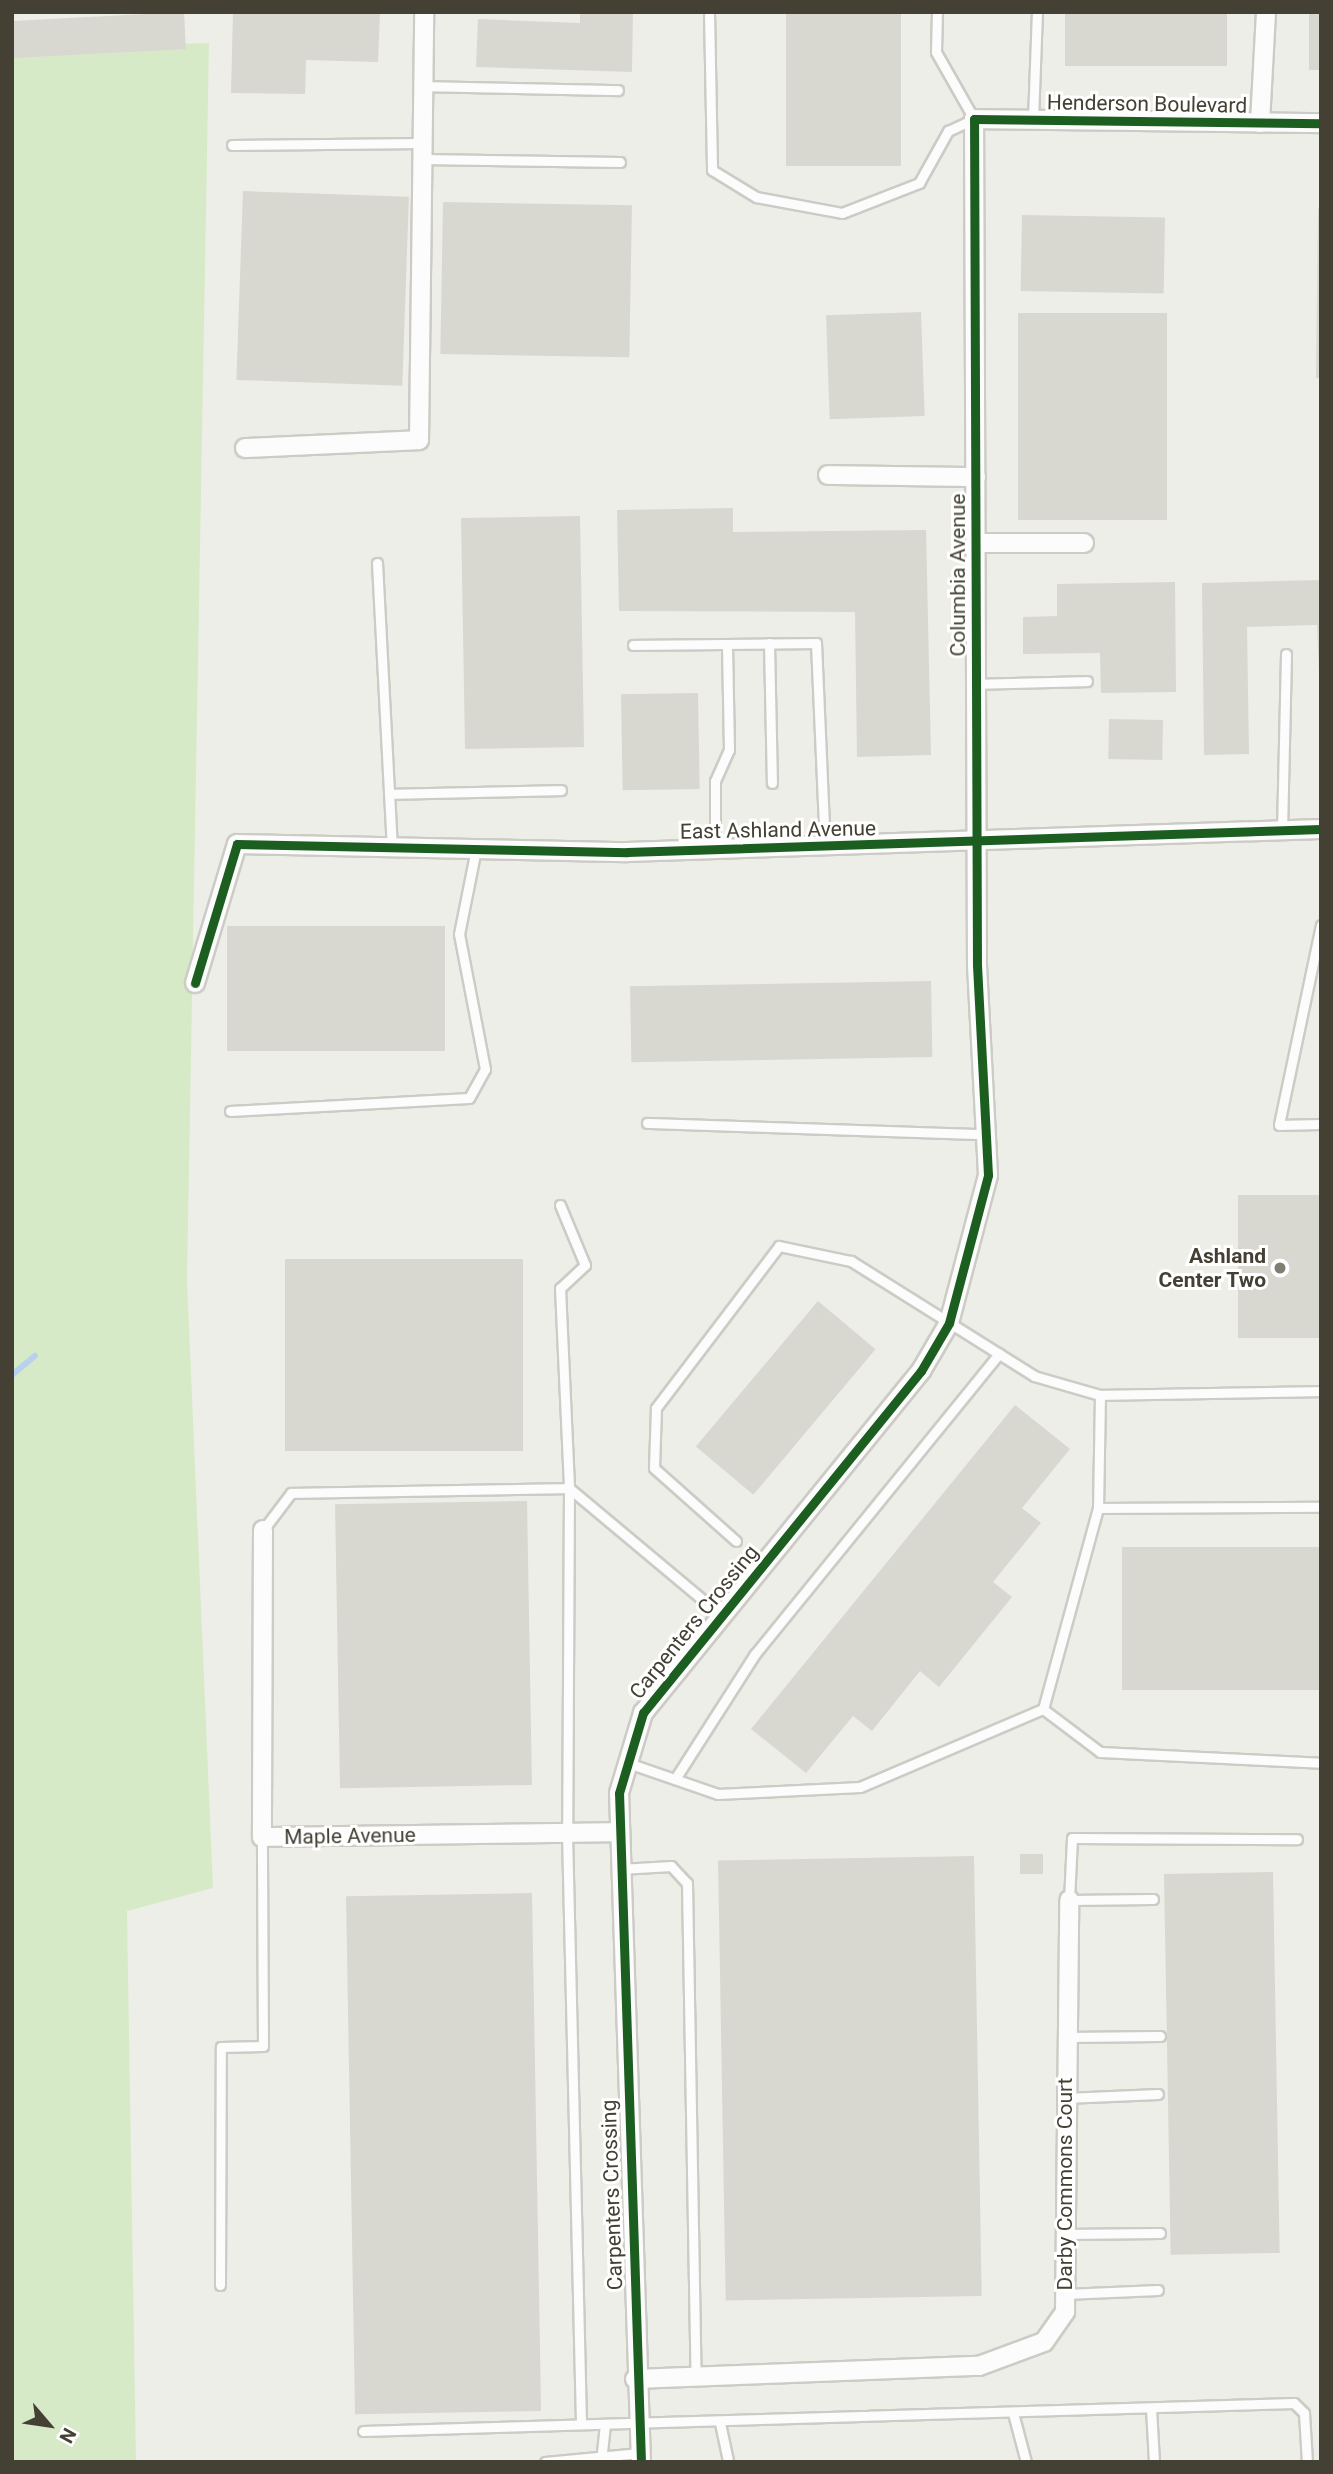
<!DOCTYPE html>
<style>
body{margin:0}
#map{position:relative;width:1333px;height:2474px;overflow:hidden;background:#eeeee8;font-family:Roboto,sans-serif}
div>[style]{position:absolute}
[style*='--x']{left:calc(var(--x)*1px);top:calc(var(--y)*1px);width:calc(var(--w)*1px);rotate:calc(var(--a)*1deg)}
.green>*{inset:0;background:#d7eac7}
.stream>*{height:6px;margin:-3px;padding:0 3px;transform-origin:3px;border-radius:3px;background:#b7d1ee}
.building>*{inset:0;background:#d8d7d0;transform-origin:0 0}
.roads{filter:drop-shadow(2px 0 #cccbc5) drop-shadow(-2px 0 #cccbc5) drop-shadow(0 2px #cccbc5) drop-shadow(0 -2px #cccbc5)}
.lane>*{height:9px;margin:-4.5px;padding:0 4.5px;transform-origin:4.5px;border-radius:4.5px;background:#fcfcfc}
.street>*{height:18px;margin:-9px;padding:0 9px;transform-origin:9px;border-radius:9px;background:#fcfcfc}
.cycleway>*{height:9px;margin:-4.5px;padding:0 4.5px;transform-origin:4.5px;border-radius:4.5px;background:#1b5e20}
.dots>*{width:19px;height:19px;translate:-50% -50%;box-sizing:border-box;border:4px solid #fff;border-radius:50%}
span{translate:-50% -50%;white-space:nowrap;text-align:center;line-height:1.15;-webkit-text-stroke:6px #fff;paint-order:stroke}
.street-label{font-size:21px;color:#444034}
.poi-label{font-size:21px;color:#444034;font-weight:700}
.right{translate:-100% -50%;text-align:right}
.frame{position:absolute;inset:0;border:14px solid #444034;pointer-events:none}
.north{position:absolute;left:14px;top:2390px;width:70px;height:70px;-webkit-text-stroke:5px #fff;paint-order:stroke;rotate:119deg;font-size:19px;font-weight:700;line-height:28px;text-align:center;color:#444034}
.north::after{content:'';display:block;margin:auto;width:24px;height:32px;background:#444034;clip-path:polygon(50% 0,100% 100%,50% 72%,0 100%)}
</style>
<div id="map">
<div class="green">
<i style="clip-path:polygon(209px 43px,187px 1280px,213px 1888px,127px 1911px,136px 2462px,12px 2462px,12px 48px)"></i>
</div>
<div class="stream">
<i style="--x:12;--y:1375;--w:30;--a:-40"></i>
</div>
<div class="building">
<i style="left:184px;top:12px;width:37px;height:172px;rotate:87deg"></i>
<i style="clip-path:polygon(233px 12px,380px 12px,378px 62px,306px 60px,305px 94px,231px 93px)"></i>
<i style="clip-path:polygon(580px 12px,633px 12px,632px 72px,476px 67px,478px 19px,580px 23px)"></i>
<i style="left:786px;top:12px;width:115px;height:154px"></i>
<i style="left:1065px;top:12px;width:162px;height:54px"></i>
<i style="left:1309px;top:12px;width:12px;height:58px"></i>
<i style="left:243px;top:191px;width:166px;height:189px;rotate:2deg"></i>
<i style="left:443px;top:202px;width:189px;height:152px;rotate:1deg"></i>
<i style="clip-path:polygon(1318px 208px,1321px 208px,1321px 378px,1316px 378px)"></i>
<i style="left:1022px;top:215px;width:143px;height:76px;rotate:1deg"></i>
<i style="left:921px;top:312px;width:104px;height:95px;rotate:88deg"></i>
<i style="left:1018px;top:313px;width:149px;height:207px"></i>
<i style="clip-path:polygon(733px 508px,733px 532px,926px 530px,931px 755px,857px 757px,855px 612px,619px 611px,617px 510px)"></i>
<i style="left:580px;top:516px;width:231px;height:119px;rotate:89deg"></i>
<i style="clip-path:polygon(1321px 580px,1321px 716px,1317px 625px,1247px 627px,1249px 754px,1204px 755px,1202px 583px)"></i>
<i style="clip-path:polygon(1175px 582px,1176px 692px,1101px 693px,1100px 653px,1023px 654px,1023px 617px,1057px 616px,1057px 584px)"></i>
<i style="left:698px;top:693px;width:96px;height:77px;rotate:89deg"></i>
<i style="left:1109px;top:719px;width:54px;height:40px;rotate:1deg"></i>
<i style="left:445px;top:926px;width:125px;height:218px;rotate:90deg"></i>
<i style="left:931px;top:981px;width:76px;height:301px;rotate:89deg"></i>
<i style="left:1321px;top:1195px;width:143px;height:83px;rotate:90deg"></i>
<i style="left:523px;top:1259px;width:192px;height:238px;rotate:90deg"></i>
<i style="left:818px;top:1301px;width:75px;height:190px;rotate:40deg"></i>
<i style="clip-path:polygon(1015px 1405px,1070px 1449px,1022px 1508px,1041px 1523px,993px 1582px,1012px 1597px,939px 1687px,920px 1671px,872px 1731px,853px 1716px,806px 1773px,751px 1729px)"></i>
<i style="left:527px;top:1501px;width:284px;height:192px;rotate:89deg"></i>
<i style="left:1321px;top:1547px;width:143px;height:199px;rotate:90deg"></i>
<i style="left:1043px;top:1854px;width:20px;height:23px;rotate:90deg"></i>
<i style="left:974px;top:1856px;width:440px;height:256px;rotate:89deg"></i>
<i style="left:1273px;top:1872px;width:381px;height:109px;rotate:89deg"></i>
<i style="left:532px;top:1893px;width:518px;height:186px;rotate:89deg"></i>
</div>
<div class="roads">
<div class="lane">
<i style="--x:709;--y:12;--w:158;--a:88.9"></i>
<i style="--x:712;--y:170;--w:52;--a:31.5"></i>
<i style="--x:756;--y:197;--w:87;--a:10.5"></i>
<i style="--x:842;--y:213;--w:83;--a:-21.3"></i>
<i style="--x:919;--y:183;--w:60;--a:-60.9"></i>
<i style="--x:948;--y:131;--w:29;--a:-25"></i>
<i style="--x:974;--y:119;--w:77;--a:-119.6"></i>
<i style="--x:936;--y:52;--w:40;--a:-88.6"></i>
<i style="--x:423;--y:86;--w:195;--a:1.2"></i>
<i style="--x:1033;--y:120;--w:108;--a:-87.9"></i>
<i style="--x:232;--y:145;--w:190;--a:-0.6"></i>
<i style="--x:422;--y:159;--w:198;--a:0.9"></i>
<i style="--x:377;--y:563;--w:285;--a:87"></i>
<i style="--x:769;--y:643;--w:140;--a:88.8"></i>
<i style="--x:633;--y:645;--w:183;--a:-0.6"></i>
<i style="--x:816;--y:643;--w:204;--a:87.5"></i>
<i style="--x:975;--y:684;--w:112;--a:-1.5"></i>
<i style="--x:389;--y:794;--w:172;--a:-1.3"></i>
<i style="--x:1282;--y:831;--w:177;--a:-88.7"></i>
<i style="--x:715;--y:848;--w:67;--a:-90"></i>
<i style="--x:715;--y:781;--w:34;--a:-66"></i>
<i style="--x:729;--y:750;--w:106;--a:-91.1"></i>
<i style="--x:1321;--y:925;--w:204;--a:101.9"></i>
<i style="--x:1279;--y:1125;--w:42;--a:-1.4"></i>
<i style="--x:230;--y:1111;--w:239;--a:-3.1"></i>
<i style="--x:469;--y:1098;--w:33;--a:-61"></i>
<i style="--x:485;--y:1069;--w:137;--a:-100.9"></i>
<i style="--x:459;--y:934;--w:87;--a:-78.7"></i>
<i style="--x:647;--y:1123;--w:339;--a:1.9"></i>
<i style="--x:560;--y:1205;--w:65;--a:67.4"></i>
<i style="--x:585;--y:1265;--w:34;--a:137"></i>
<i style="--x:560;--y:1288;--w:200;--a:87.4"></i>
<i style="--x:569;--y:1488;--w:198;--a:39.9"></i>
<i style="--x:1100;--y:1395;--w:221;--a:-1"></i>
<i style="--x:1098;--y:1508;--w:223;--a:-0.3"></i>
<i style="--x:263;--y:1530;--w:46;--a:-52.9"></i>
<i style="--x:291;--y:1493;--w:278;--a:-1"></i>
<i style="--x:569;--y:1488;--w:345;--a:90.3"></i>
<i style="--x:567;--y:1833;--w:591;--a:88.64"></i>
<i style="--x:736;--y:1541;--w:110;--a:-138.3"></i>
<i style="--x:654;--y:1468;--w:60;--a:-88.1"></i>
<i style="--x:656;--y:1408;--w:203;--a:-52.8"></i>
<i style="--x:779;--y:1246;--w:74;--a:11.8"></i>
<i style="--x:851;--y:1261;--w:216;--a:32.1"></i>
<i style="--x:1034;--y:1376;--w:69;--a:16.1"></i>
<i style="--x:1100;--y:1395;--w:113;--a:91"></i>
<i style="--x:1098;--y:1508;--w:208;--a:105.3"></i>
<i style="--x:628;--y:1763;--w:95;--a:19"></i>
<i style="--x:718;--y:1794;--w:142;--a:-2.8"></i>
<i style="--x:860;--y:1787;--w:199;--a:-23.1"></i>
<i style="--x:1043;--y:1709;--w:71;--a:37"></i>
<i style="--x:1100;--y:1752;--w:221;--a:2.8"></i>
<i style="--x:675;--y:1779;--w:148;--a:-57.4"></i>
<i style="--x:755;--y:1654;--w:387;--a:-50.9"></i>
<i style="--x:620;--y:1869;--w:51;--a:-3.4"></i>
<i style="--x:671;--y:1866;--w:23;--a:47"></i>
<i style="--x:687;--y:1883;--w:494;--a:89"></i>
<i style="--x:1153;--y:1899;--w:84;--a:179.3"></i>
<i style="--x:1069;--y:1900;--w:62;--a:-87.2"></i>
<i style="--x:1072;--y:1838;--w:225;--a:0.3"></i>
<i style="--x:1068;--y:2037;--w:92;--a:-0.6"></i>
<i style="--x:1065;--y:2098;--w:93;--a:-2.5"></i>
<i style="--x:1065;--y:2234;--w:95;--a:-0.6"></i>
<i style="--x:220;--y:2285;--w:238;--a:-89.8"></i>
<i style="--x:221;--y:2047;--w:42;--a:-1.4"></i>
<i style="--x:263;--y:2046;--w:209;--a:-90.3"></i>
<i style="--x:1065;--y:2294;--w:93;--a:-2.5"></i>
<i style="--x:1151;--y:2408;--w:54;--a:86.8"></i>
<i style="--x:1013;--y:2413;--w:51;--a:75.1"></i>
<i style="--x:720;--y:2423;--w:40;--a:78"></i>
<i style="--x:363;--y:2431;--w:931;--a:-1.72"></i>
<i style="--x:1294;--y:2403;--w:14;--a:45"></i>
<i style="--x:1304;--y:2413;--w:49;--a:86.5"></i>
<i style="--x:545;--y:2462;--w:95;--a:-5.4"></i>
<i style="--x:601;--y:2462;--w:38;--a:-84"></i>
</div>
<div class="street">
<i style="--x:1260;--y:123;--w:111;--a:-86.9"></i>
<i style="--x:245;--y:448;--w:174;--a:-2.6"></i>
<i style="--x:419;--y:440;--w:428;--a:-89.3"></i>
<i style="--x:828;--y:475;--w:148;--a:0.8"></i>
<i style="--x:975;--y:543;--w:109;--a:0"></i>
<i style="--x:195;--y:983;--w:145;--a:-73.2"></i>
<i style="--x:237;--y:844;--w:390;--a:1.2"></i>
<i style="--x:627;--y:852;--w:694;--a:-1.9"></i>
<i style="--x:263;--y:1530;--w:307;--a:90.2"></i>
<i style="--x:262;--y:1837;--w:357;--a:-0.8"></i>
<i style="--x:635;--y:2379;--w:344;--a:-2.2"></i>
<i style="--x:979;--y:2366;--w:69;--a:-20.3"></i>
<i style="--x:1044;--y:2342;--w:37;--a:-55"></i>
<i style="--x:1065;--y:2312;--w:412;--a:-89.4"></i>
<i style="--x:641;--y:2462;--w:669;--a:-91.88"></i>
<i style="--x:619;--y:1793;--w:84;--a:-73.3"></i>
<i style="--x:643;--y:1713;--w:441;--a:-50.9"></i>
<i style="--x:921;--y:1371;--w:56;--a:-59.7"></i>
<i style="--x:949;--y:1323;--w:153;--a:-75.2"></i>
<i style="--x:988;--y:1175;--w:210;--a:-93"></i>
<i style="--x:977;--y:965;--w:846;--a:-90.2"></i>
<i style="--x:974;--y:119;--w:347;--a:0.7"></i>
</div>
</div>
<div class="cycleway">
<i style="--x:195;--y:983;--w:145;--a:-73.2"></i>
<i style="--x:237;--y:844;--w:390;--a:1.2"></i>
<i style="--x:627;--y:852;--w:694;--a:-1.9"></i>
<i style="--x:641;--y:2462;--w:669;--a:-91.88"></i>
<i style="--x:619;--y:1793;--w:84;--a:-73.3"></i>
<i style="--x:643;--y:1713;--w:441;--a:-50.9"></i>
<i style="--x:921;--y:1371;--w:56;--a:-59.7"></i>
<i style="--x:949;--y:1323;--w:153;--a:-75.2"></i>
<i style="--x:988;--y:1175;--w:210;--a:-93"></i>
<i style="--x:977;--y:965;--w:846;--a:-90.2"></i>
<i style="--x:974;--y:119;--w:347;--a:0.7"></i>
</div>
<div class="dots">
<i style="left:1280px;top:1268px;background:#807d73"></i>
</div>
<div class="street-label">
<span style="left:1147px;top:104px;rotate:1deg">Henderson Boulevard</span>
<span style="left:958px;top:575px;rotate:-90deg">Columbia Avenue</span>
<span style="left:778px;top:830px;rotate:-1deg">East Ashland Avenue</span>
<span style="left:694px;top:1622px;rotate:-51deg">Carpenters Crossing</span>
<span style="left:350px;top:1836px;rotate:-1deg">Maple Avenue</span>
<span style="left:1065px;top:2184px;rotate:-90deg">Darby Commons Court</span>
<span style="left:612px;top:2195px;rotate:-92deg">Carpenters Crossing</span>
</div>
<div class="poi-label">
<span class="right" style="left:1266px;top:1268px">Ashland<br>Center Two</span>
</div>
<div class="frame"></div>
<div class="north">N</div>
</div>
